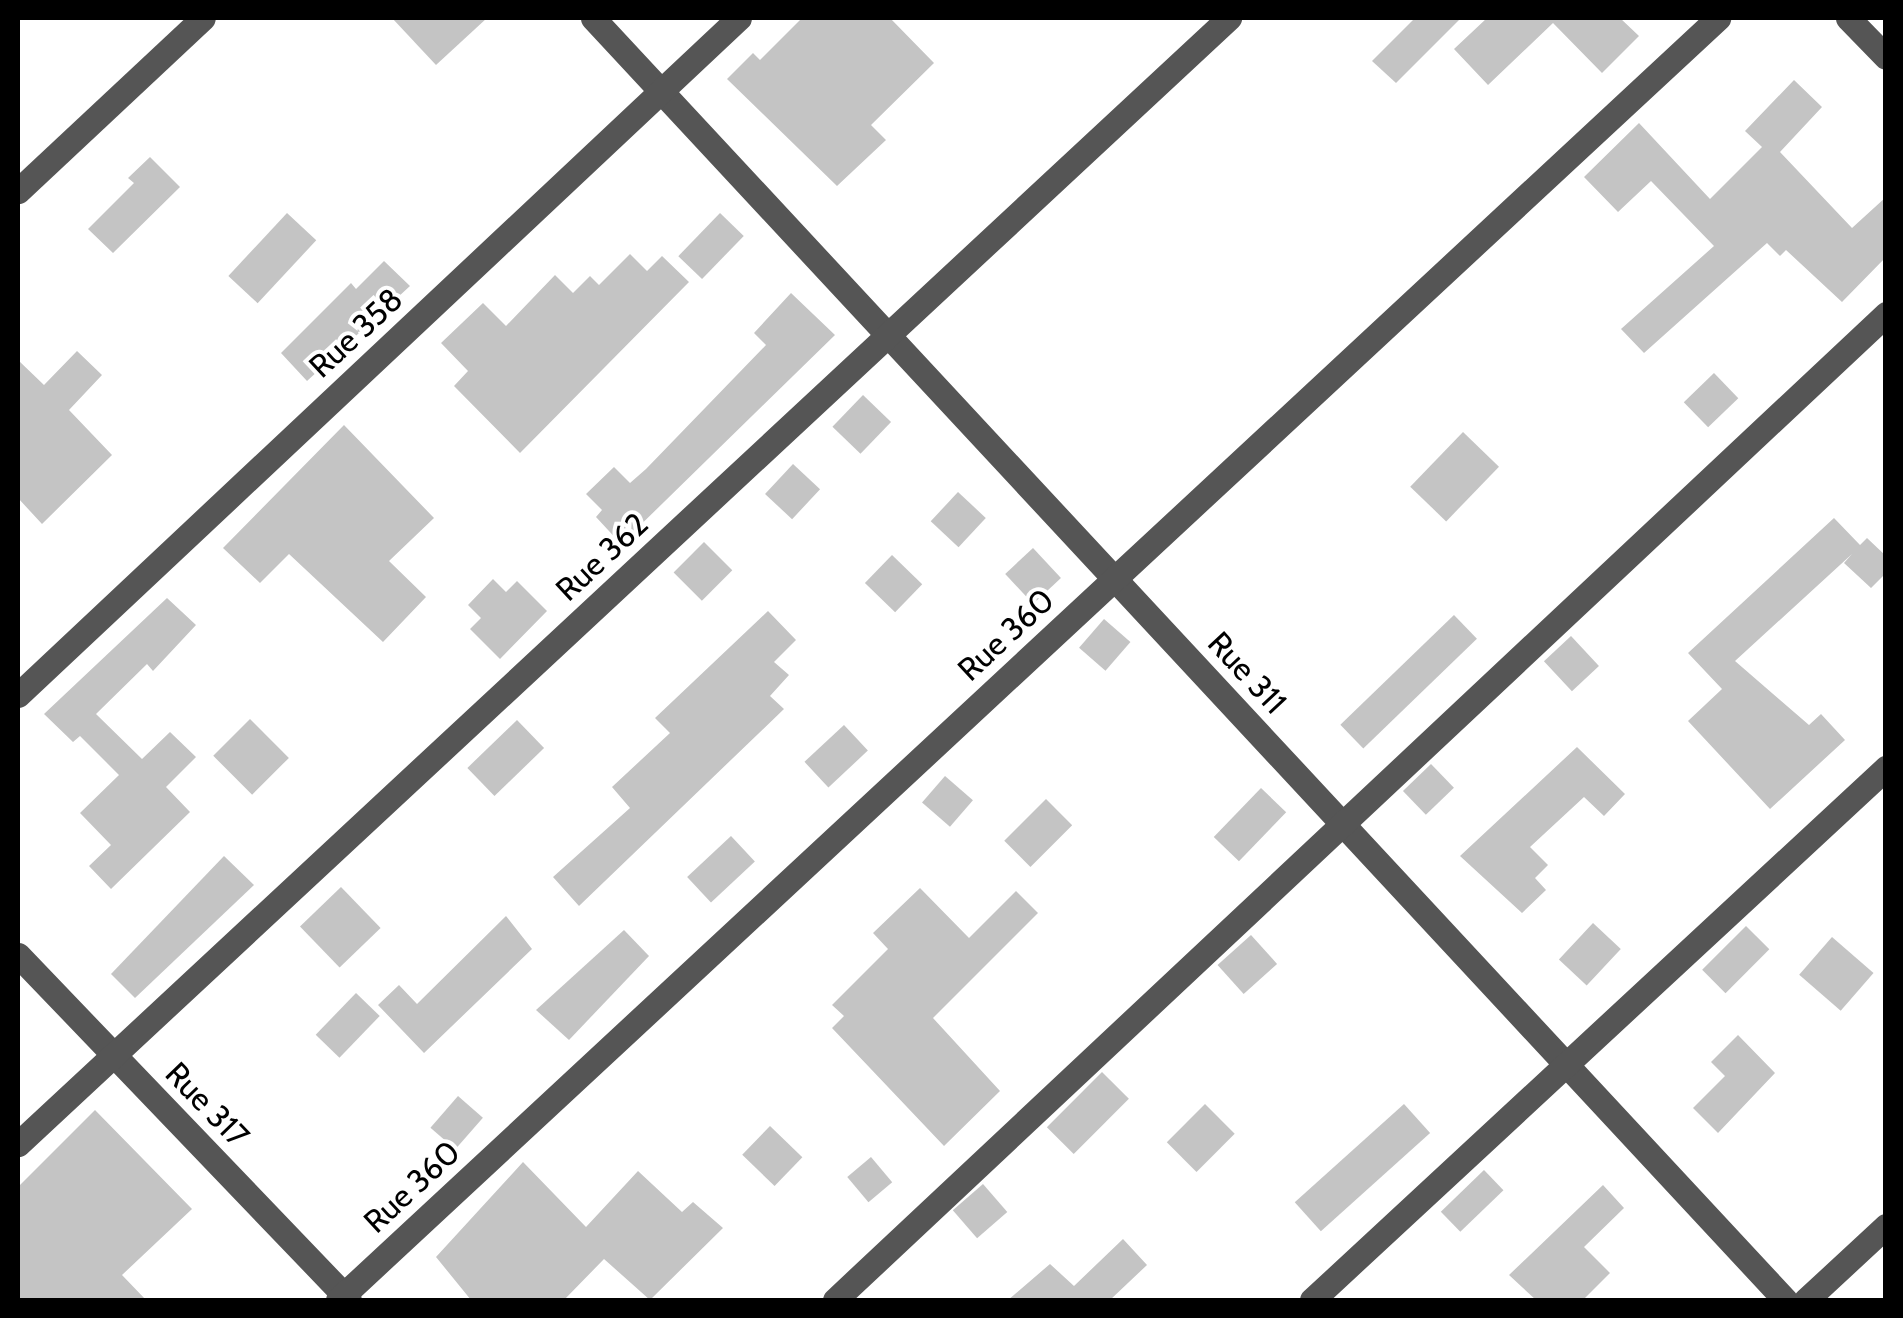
<!DOCTYPE html>
<style>
body{margin:0}
#map{position:relative;width:1903px;height:1318px;overflow:hidden;background:#fff;font-family:Cabin,sans-serif}
div>[style]{position:absolute}
[style*='--x']{left:calc(var(--x)*1px);top:calc(var(--y)*1px);width:calc(var(--w)*1px);rotate:calc(var(--a)*1deg)}
.building>*{inset:0;background:#c4c4c4;transform-origin:0 0}
.minor>*{height:25px;margin:-12.5px;padding:0 12.5px;transform-origin:12.5px;border-radius:12.5px;background:#555}
span{translate:-50% -50%;white-space:nowrap;text-align:center;line-height:1.15;-webkit-text-stroke:8px #fff;paint-order:stroke}
.street-label{font-size:32px;color:#000}
.frame{position:absolute;inset:0;border:20px solid #000;pointer-events:none}
</style>
<div id="map">
<div class="building">
<i style="clip-path:polygon(392px 18px,487px 18px,436px 65px)"></i>
<i style="clip-path:polygon(802px 18px,890px 18px,934px 63px,871px 125px,886px 140px,837px 186px,727px 79px,753px 53px,760px 60px)"></i>
<i style="clip-path:polygon(1415px 18px,1461px 18px,1396px 83px,1372px 61px)"></i>
<i style="clip-path:polygon(1487px 18px,1620px 18px,1639px 36px,1602px 73px,1553px 23px,1488px 85px,1454px 49px)"></i>
<i style="clip-path:polygon(1794px 80px,1822px 107px,1780px 152px,1852px 228px,1886px 197px,1886px 257px,1842px 302px,1786px 250px,1780px 256px,1767px 243px,1644px 353px,1621px 329px,1714px 246px,1651px 181px,1618px 212px,1584px 177px,1639px 123px,1710px 199px,1762px 147px,1745px 131px)"></i>
<i style="clip-path:polygon(150px 157px,180px 187px,113px 253px,88px 229px,134px 183px,128px 178px)"></i>
<i style="left:287px;top:213px;width:40px;height:86px;rotate:43deg"></i>
<i style="left:720px;top:213px;width:33px;height:60px;rotate:44deg"></i>
<i style="clip-path:polygon(630px 254px,647px 271px,662px 256px,689px 282px,520px 453px,454px 386px,468px 371px,441px 343px,483px 303px,506px 326px,555px 275px,573px 293px,590px 276px,599px 285px)"></i>
<i style="clip-path:polygon(384px 261px,410px 286px,307px 381px,281px 353px,351px 283px,356px 289px)"></i>
<i style="clip-path:polygon(791px 293px,835px 335px,621px 544px,596px 517px,602px 510px,586px 494px,614px 467px,630px 483px,646px 469px,766px 345px,754px 333px)"></i>
<i style="clip-path:polygon(77px 351px,102px 375px,69px 410px,112px 455px,42px 524px,18px 498px,18px 360px,44px 385px)"></i>
<i style="left:1714px;top:373px;width:35px;height:42px;rotate:46deg"></i>
<i style="left:863px;top:395px;width:39px;height:44px;rotate:44deg"></i>
<i style="clip-path:polygon(344px 425px,434px 518px,389px 561px,426px 597px,383px 642px,289px 554px,260px 583px,223px 548px)"></i>
<i style="left:1463px;top:432px;width:50px;height:76px;rotate:44deg"></i>
<i style="left:793px;top:464px;width:37px;height:41px;rotate:43deg"></i>
<i style="left:958px;top:492px;width:38px;height:40px;rotate:43deg"></i>
<i style="clip-path:polygon(1834px 518px,1860px 545px,1867px 538px,1886px 556px,1886px 573px,1871px 588px,1844px 563px,1852px 554px,1735px 661px,1809px 725px,1821px 714px,1845px 740px,1770px 809px,1688px 721px,1722px 689px,1688px 653px)"></i>
<i style="left:704px;top:542px;width:40px;height:43px;rotate:45deg"></i>
<i style="left:1033px;top:548px;width:41px;height:38px;rotate:47deg"></i>
<i style="left:892px;top:555px;width:42px;height:39px;rotate:44deg"></i>
<i style="clip-path:polygon(493px 579px,506px 592px,517px 581px,547px 611px,500px 659px,470px 629px,481px 618px,468px 605px)"></i>
<i style="clip-path:polygon(167px 598px,196px 625px,153px 671px,147px 664px,96px 714px,142px 759px,170px 732px,196px 757px,166px 787px,190px 812px,111px 889px,89px 866px,111px 845px,80px 813px,119px 775px,80px 736px,73px 742px,44px 714px)"></i>
<i style="clip-path:polygon(768px 611px,796px 640px,774px 662px,789px 675px,770px 696px,784px 709px,579px 906px,553px 877px,630px 808px,612px 787px,670px 733px,655px 718px)"></i>
<i style="left:1454px;top:615px;width:33px;height:158px;rotate:46deg"></i>
<i style="left:1104px;top:619px;width:35px;height:38px;rotate:41deg"></i>
<i style="left:1571px;top:636px;width:41px;height:37px;rotate:47deg"></i>
<i style="left:250px;top:719px;width:55px;height:52px;rotate:45deg"></i>
<i style="left:517px;top:720px;width:39px;height:69px;rotate:46deg"></i>
<i style="left:844px;top:725px;width:35px;height:54px;rotate:47deg"></i>
<i style="clip-path:polygon(1577px 747px,1625px 794px,1604px 816px,1584px 797px,1530px 847px,1548px 865px,1535px 878px,1546px 890px,1522px 913px,1460px 856px)"></i>
<i style="left:1431px;top:764px;width:33px;height:39px;rotate:46deg"></i>
<i style="left:945px;top:776px;width:37px;height:35px;rotate:41deg"></i>
<i style="left:1261px;top:788px;width:35px;height:68px;rotate:44deg"></i>
<i style="left:1046px;top:799px;width:37px;height:59px;rotate:45deg"></i>
<i style="left:731px;top:836px;width:35px;height:60px;rotate:47deg"></i>
<i style="clip-path:polygon(224px 856px,254px 885px,135px 998px,111px 974px)"></i>
<i style="left:341px;top:887px;width:57px;height:57px;rotate:46deg"></i>
<i style="clip-path:polygon(920px 888px,969px 938px,1016px 891px,1038px 913px,933px 1018px,1000px 1091px,944px 1146px,832px 1028px,844px 1016px,832px 1005px,888px 949px,873px 933px)"></i>
<i style="clip-path:polygon(506px 916px,532px 949px,424px 1053px,378px 1005px,399px 985px,417px 1004px)"></i>
<i style="left:1593px;top:923px;width:38px;height:50px;rotate:43deg"></i>
<i style="left:1746px;top:926px;width:33px;height:62px;rotate:45deg"></i>
<i style="clip-path:polygon(624px 930px,649px 956px,569px 1040px,536px 1010px)"></i>
<i style="left:1251px;top:935px;width:39px;height:45px;rotate:48deg"></i>
<i style="left:1832px;top:937px;width:55px;height:50px;rotate:41deg"></i>
<i style="left:356px;top:993px;width:33px;height:58px;rotate:44deg"></i>
<i style="clip-path:polygon(1738px 1035px,1775px 1073px,1718px 1133px,1693px 1108px,1725px 1076px,1711px 1062px)"></i>
<i style="left:1102px;top:1072px;width:38px;height:78px;rotate:45deg"></i>
<i style="left:458px;top:1096px;width:33px;height:42px;rotate:41deg"></i>
<i style="left:1205px;top:1104px;width:42px;height:54px;rotate:45deg"></i>
<i style="left:1404px;top:1104px;width:39px;height:147px;rotate:48deg"></i>
<i style="clip-path:polygon(95px 1110px,192px 1209px,122px 1275px,146px 1300px,18px 1300px,18px 1187px)"></i>
<i style="left:770px;top:1126px;width:45px;height:40px;rotate:44deg"></i>
<i style="left:871px;top:1157px;width:33px;height:31px;rotate:50deg"></i>
<i style="clip-path:polygon(523px 1162px,586px 1227px,638px 1171px,682px 1212px,693px 1202px,723px 1228px,650px 1300px,604px 1259px,564px 1300px,471px 1300px,436px 1257px)"></i>
<i style="left:1484px;top:1170px;width:28px;height:60px;rotate:46deg"></i>
<i style="left:983px;top:1184px;width:37px;height:40px;rotate:49deg"></i>
<i style="clip-path:polygon(1603px 1185px,1624px 1208px,1584px 1247px,1610px 1273px,1583px 1300px,1536px 1300px,1509px 1275px)"></i>
<i style="clip-path:polygon(1123px 1239px,1147px 1265px,1110px 1300px,1008px 1300px,1050px 1264px,1074px 1286px)"></i>
</div>
<div class="minor">
<i style="--x:593;--y:18;--w:1751;--a:47.08"></i>
<i style="--x:1848;--y:18;--w:54;--a:45.7"></i>
<i style="--x:18;--y:191;--w:253;--a:-43.1"></i>
<i style="--x:18;--y:695;--w:989;--a:-43.2"></i>
<i style="--x:18;--y:955;--w:478;--a:46.2"></i>
<i style="--x:18;--y:1144;--w:1654;--a:-42.92"></i>
<i style="--x:338;--y:1300;--w:1884;--a:-42.89"></i>
<i style="--x:835;--y:1300;--w:1441;--a:-43.17"></i>
<i style="--x:1312;--y:1300;--w:783;--a:-42.83"></i>
<i style="--x:1806;--y:1300;--w:109;--a:-42.8"></i>
</div>
<div class="street-label">
<span style="left:356px;top:333px;rotate:-43deg">Rue 358</span>
<span style="left:602px;top:557px;rotate:-43deg">Rue 362</span>
<span style="left:1006px;top:635px;rotate:-43deg">Rue 360</span>
<span style="left:1247px;top:673px;rotate:47deg">Rue 311</span>
<span style="left:207px;top:1105px;rotate:46deg">Rue 317</span>
<span style="left:412px;top:1187px;rotate:-43deg">Rue 360</span>
</div>
<div class="frame"></div>
</div>
